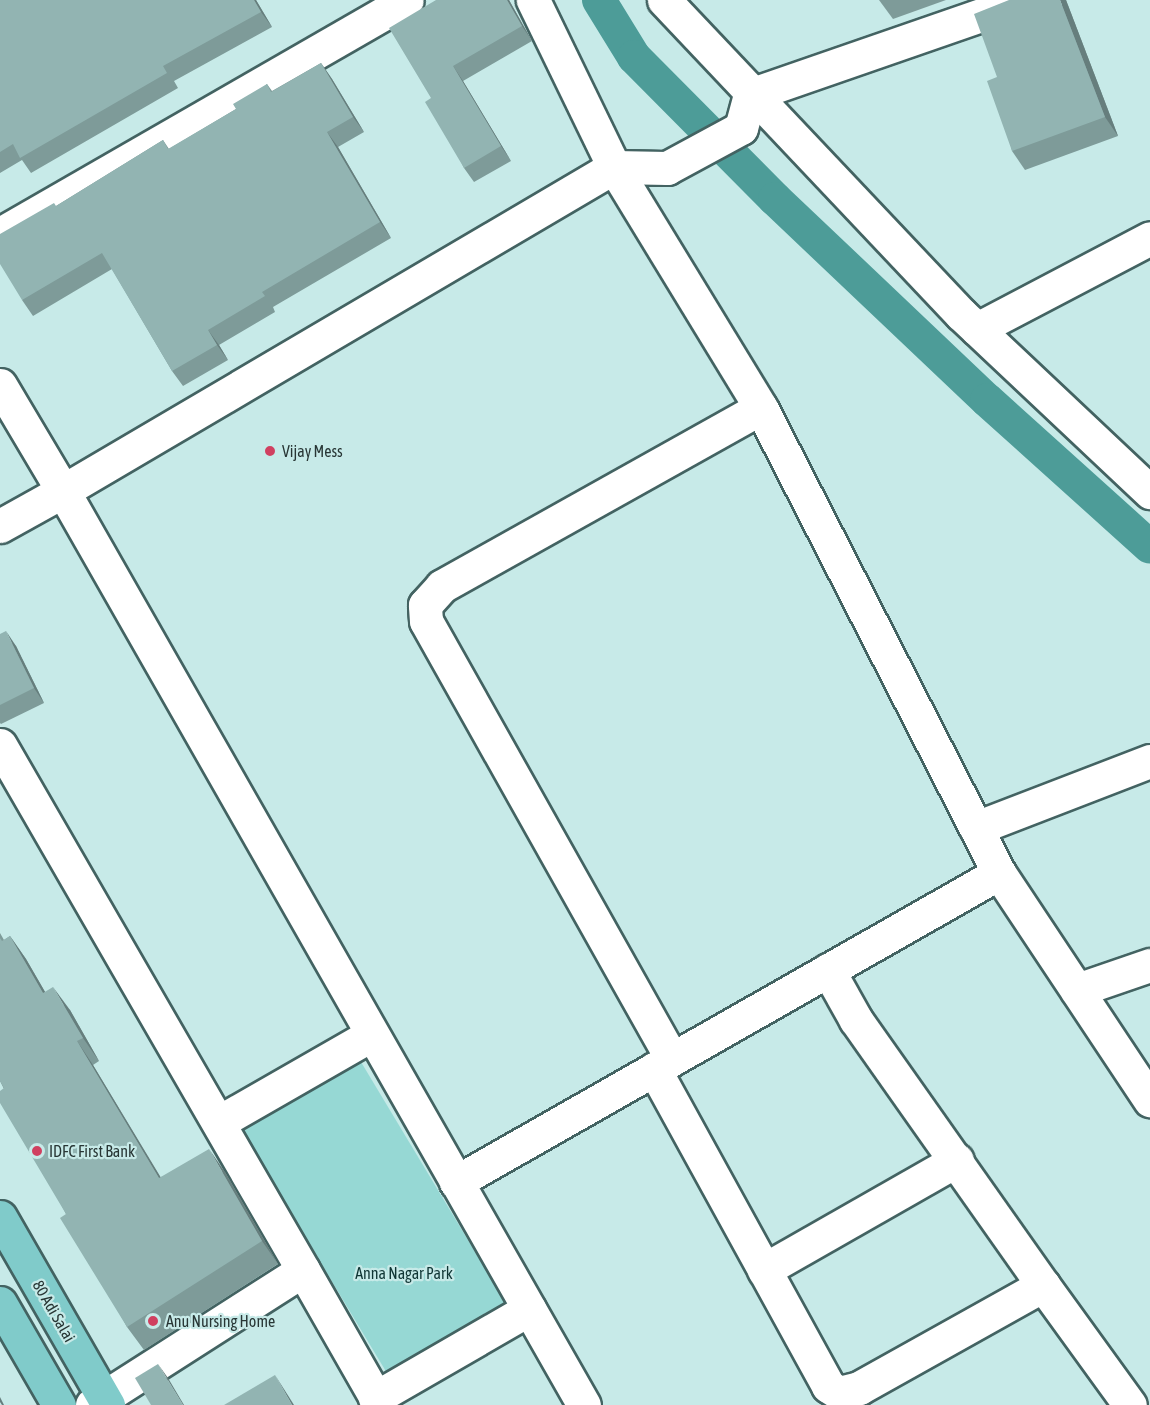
<!DOCTYPE html>
<style>
body{margin:0}
#map{position:relative;width:1150px;height:1405px;overflow:hidden;background:#c7eae8;font-family:"Asap Condensed",sans-serif}
div>[style]{position:absolute}
[style*='--x']{left:calc(var(--x)*1px);top:calc(var(--y)*1px);width:calc(var(--w)*1px);rotate:calc(var(--a)*1deg)}
.green>*{inset:0;background:#96d8d4;transform-origin:0 0}
.canal>*{height:34px;margin:-17px;padding:0 17px;transform-origin:17px;border-radius:17px;background:#4d9c98}
.roads{filter:drop-shadow(2px 0 #436362) drop-shadow(-2px 0 #436362) drop-shadow(0 2px #436362) drop-shadow(0 -2px #436362)}
.minor>*{height:33px;margin:-16.5px;padding:0 16.5px;transform-origin:16.5px;border-radius:16.5px;background:#fff}
.major>*{height:33px;margin:-16.5px;padding:0 16.5px;transform-origin:16.5px;border-radius:16.5px;background:#80cbca}
.wall>*{inset:0;background:#7e9b99}
.shaded-wall>*{inset:0;background:#667e7d}
.building>*{inset:0;background:#92b4b2}
.dots>*{width:16px;height:16px;translate:-50% -50%;box-sizing:border-box;border:3px solid #c7eae8;border-radius:50%}
span{translate:-50% -50%;white-space:nowrap;text-align:center;line-height:1.15;-webkit-text-stroke:4.5px #c7eae8;paint-order:stroke}
.poi-label{font-size:16px;color:#283635}
.left{translate:0 -50%;text-align:left}
.park-label{font-size:16px;color:#103635}
.street-label{font-size:16px;color:#283635}
</style>
<div id="map">
<div class="green">
<i style="left:358px;top:1057px;width:287px;height:138px;rotate:59deg"></i>
</div>
<div class="canal">
<i style="--x:599;--y:0;--w:67;--a:58.4"></i>
<i style="--x:634;--y:57;--w:200;--a:45.2"></i>
<i style="--x:775;--y:199;--w:292;--a:43.5"></i>
<i style="--x:987;--y:400;--w:219;--a:42"></i>
</div>
<div class="roads">
<div class="minor">
<i style="--x:664;--y:0;--w:432;--a:46.6"></i>
<i style="--x:961;--y:314;--w:260;--a:43.3"></i>
<i style="--x:0;--y:234;--w:469;--a:-29.9"></i>
<i style="--x:977;--y:329;--w:195;--a:-27.7"></i>
<i style="--x:0;--y:385;--w:123;--a:59.3"></i>
<i style="--x:63;--y:491;--w:639;--a:-30.46"></i>
<i style="--x:614;--y:167;--w:53;--a:1.1"></i>
<i style="--x:667;--y:168;--w:84;--a:-28.4"></i>
<i style="--x:741;--y:128;--w:34;--a:-75"></i>
<i style="--x:750;--y:95;--w:290;--a:-19.1"></i>
<i style="--x:0;--y:526;--w:72;--a:-29.1"></i>
<i style="--x:63;--y:491;--w:1052;--a:60.32"></i>
<i style="--x:0;--y:745;--w:606;--a:60.01"></i>
<i style="--x:976;--y:828;--w:186;--a:-21.1"></i>
<i style="--x:999;--y:873;--w:273;--a:56.4"></i>
<i style="--x:828;--y:970;--w:57;--a:60.8"></i>
<i style="--x:856;--y:1020;--w:324;--a:54.8"></i>
<i style="--x:1077;--y:990;--w:77;--a:-18.9"></i>
<i style="--x:672;--y:1059;--w:502;--a:-119.32"></i>
<i style="--x:426;--y:621;--w:16;--a:-94"></i>
<i style="--x:425;--y:605;--w:25;--a:-48"></i>
<i style="--x:442;--y:586;--w:365;--a:-29.2"></i>
<i style="--x:654;--y:1069;--w:362;--a:61.2"></i>
<i style="--x:828;--y:1386;--w:13;--a:32"></i>
<i style="--x:839;--y:1393;--w:21;--a:-14"></i>
<i style="--x:859;--y:1388;--w:211;--a:-29.2"></i>
<i style="--x:1043;--y:1285;--w:148;--a:54.1"></i>
<i style="--x:219;--y:1122;--w:175;--a:-29.8"></i>
<i style="--x:456;--y:1182;--w:625;--a:-29.64"></i>
<i style="--x:999;--y:873;--w:522;--a:-117.1"></i>
<i style="--x:761;--y:408;--w:282;--a:-121.4"></i>
<i style="--x:614;--y:167;--w:186;--a:-115.9"></i>
<i style="--x:764;--y:1270;--w:222;--a:-29.7"></i>
<i style="--x:375;--y:1398;--w:178;--a:-30"></i>
<i style="--x:92;--y:1405;--w:250;--a:-32.6"></i>
<i style="--x:303;--y:1270;--w:155;--a:60.3"></i>
</div>
<div class="major">
<i style="--x:0;--y:1217;--w:217;--a:60.1"></i>
<i style="--x:0;--y:1303;--w:118;--a:60"></i>
</div>
</div>
<div class="wall">
<i style="clip-path:polygon(0 0,256px 0,272px 27px,174px 81px,178px 88px,31px 173px,22px 160px,0 173px)"></i>
<i style="clip-path:polygon(436px 0,509px 0,532px 41px,463px 81px,511px 161px,474px 182px,464px 168px,431px 98px)"></i>
<i style="clip-path:polygon(879px 0,946px 0,893px 19px)"></i>
<i style="clip-path:polygon(1066px 0,1118px 136px,1025px 170px,1012px 151px,997px 77px)"></i>
<i style="clip-path:polygon(321px 63px,332px 79px,364px 132px,338px 147px,391px 238px,273px 307px,275px 312px,219px 345px,228px 360px,183px 386px,172px 371px,112px 269px,33px 316px,22px 300px,56px 206px,163px 140px,169px 149px,236px 109px,267px 84px,272px 91px)"></i>
<i style="clip-path:polygon(0 634px,16px 646px,44px 703px,1px 724px,0 723px)"></i>
<i style="clip-path:polygon(0 933px,4px 940px,10px 936px,26px 959px,45px 992px,70px 1010px,99px 1061px,93px 1065px,160px 1177px,225px 1172px,278px 1264px,144px 1350px,127px 1327px,66px 1214px,0 1081px)"></i>
</div>
<div class="shaded-wall">
<i style="clip-path:polygon(254px 0,256px 0,272px 27px,261px 12px)"></i>
<i style="clip-path:polygon(507px 0,509px 0,532px 41px,522px 26px)"></i>
<i style="clip-path:polygon(1060px 0,1066px 0,1118px 136px,1105px 117px)"></i>
<i style="clip-path:polygon(321px 63px,332px 79px,364px 132px,353px 117px)"></i>
<i style="clip-path:polygon(453px 66px,463px 81px,511px 161px,501px 146px)"></i>
<i style="clip-path:polygon(327px 132px,338px 147px,391px 238px,380px 222px)"></i>
<i style="clip-path:polygon(208px 330px,219px 345px,228px 360px,217px 345px)"></i>
<i style="clip-path:polygon(6px 631px,16px 646px,44px 703px,34px 688px)"></i>
<i style="clip-path:polygon(10px 936px,26px 959px,59px 1016px,43px 993px)"></i>
<i style="clip-path:polygon(53px 987px,70px 1010px,99px 1061px,83px 1038px)"></i>
<i style="clip-path:polygon(77px 1041px,93px 1065px,175px 1201px,159px 1178px)"></i>
<i style="clip-path:polygon(209px 1149px,225px 1172px,278px 1264px,262px 1241px)"></i>
<i style="clip-path:polygon(158px 1364px,168px 1378px,184px 1405px,183px 1405px)"></i>
<i style="clip-path:polygon(275px 1375px,289px 1397px,294px 1405px,292px 1405px)"></i>
<i style="clip-path:polygon(0 1397px,4px 1405px,2px 1405px,0 1402px)"></i>
</div>
<div class="building">
<i style="clip-path:polygon(0 0,254px 0,261px 12px,163px 66px,167px 73px,20px 158px,13px 144px,0 152px)"></i>
<i style="clip-path:polygon(436px 0,507px 0,522px 26px,453px 66px,501px 146px,464px 168px,425px 102px,431px 98px,389px 28px)"></i>
<i style="clip-path:polygon(1009px 0,1060px 0,1105px 117px,1012px 151px,987px 81px,997px 77px,974px 14px)"></i>
<i style="clip-path:polygon(321px 63px,353px 117px,327px 132px,380px 222px,262px 292px,265px 296px,208px 330px,217px 345px,172px 371px,102px 253px,22px 300px,0 264px,0 234px,54px 203px,56px 206px,163px 140px,168px 149px,236px 109px,233px 104px,267px 84px,271px 92px)"></i>
<i style="clip-path:polygon(6px 631px,34px 688px,0 705px,0 634px)"></i>
<i style="clip-path:polygon(10px 936px,43px 993px,53px 987px,83px 1038px,77px 1041px,159px 1178px,209px 1149px,262px 1241px,127px 1327px,60px 1218px,66px 1214px,0 1103px,0 1091px,4px 1088px,0 1081px,0 938px,2px 941px)"></i>
<i style="clip-path:polygon(158px 1364px,183px 1405px,151px 1405px,135px 1378px)"></i>
<i style="clip-path:polygon(275px 1375px,292px 1405px,224px 1405px)"></i>
</div>
<div class="dots">
<i style="left:270px;top:451px;background:#d04060"></i>
<i style="left:37px;top:1151px;background:#d04060"></i>
<i style="left:153px;top:1321px;background:#d04060"></i>
</div>
<div class="poi-label">
<span class="left" style="left:282px;top:451px">Vijay Mess</span>
<span class="left" style="left:49px;top:1151px">IDFC First Bank</span>
<span class="left" style="left:166px;top:1321px">Anu Nursing Home</span>
</div>
<div class="park-label">
<span style="left:404px;top:1273px">Anna Nagar Park</span>
</div>
<div class="street-label">
<span style="left:54px;top:1311px;rotate:60deg">80 Adi Salai</span>
</div>
</div>
